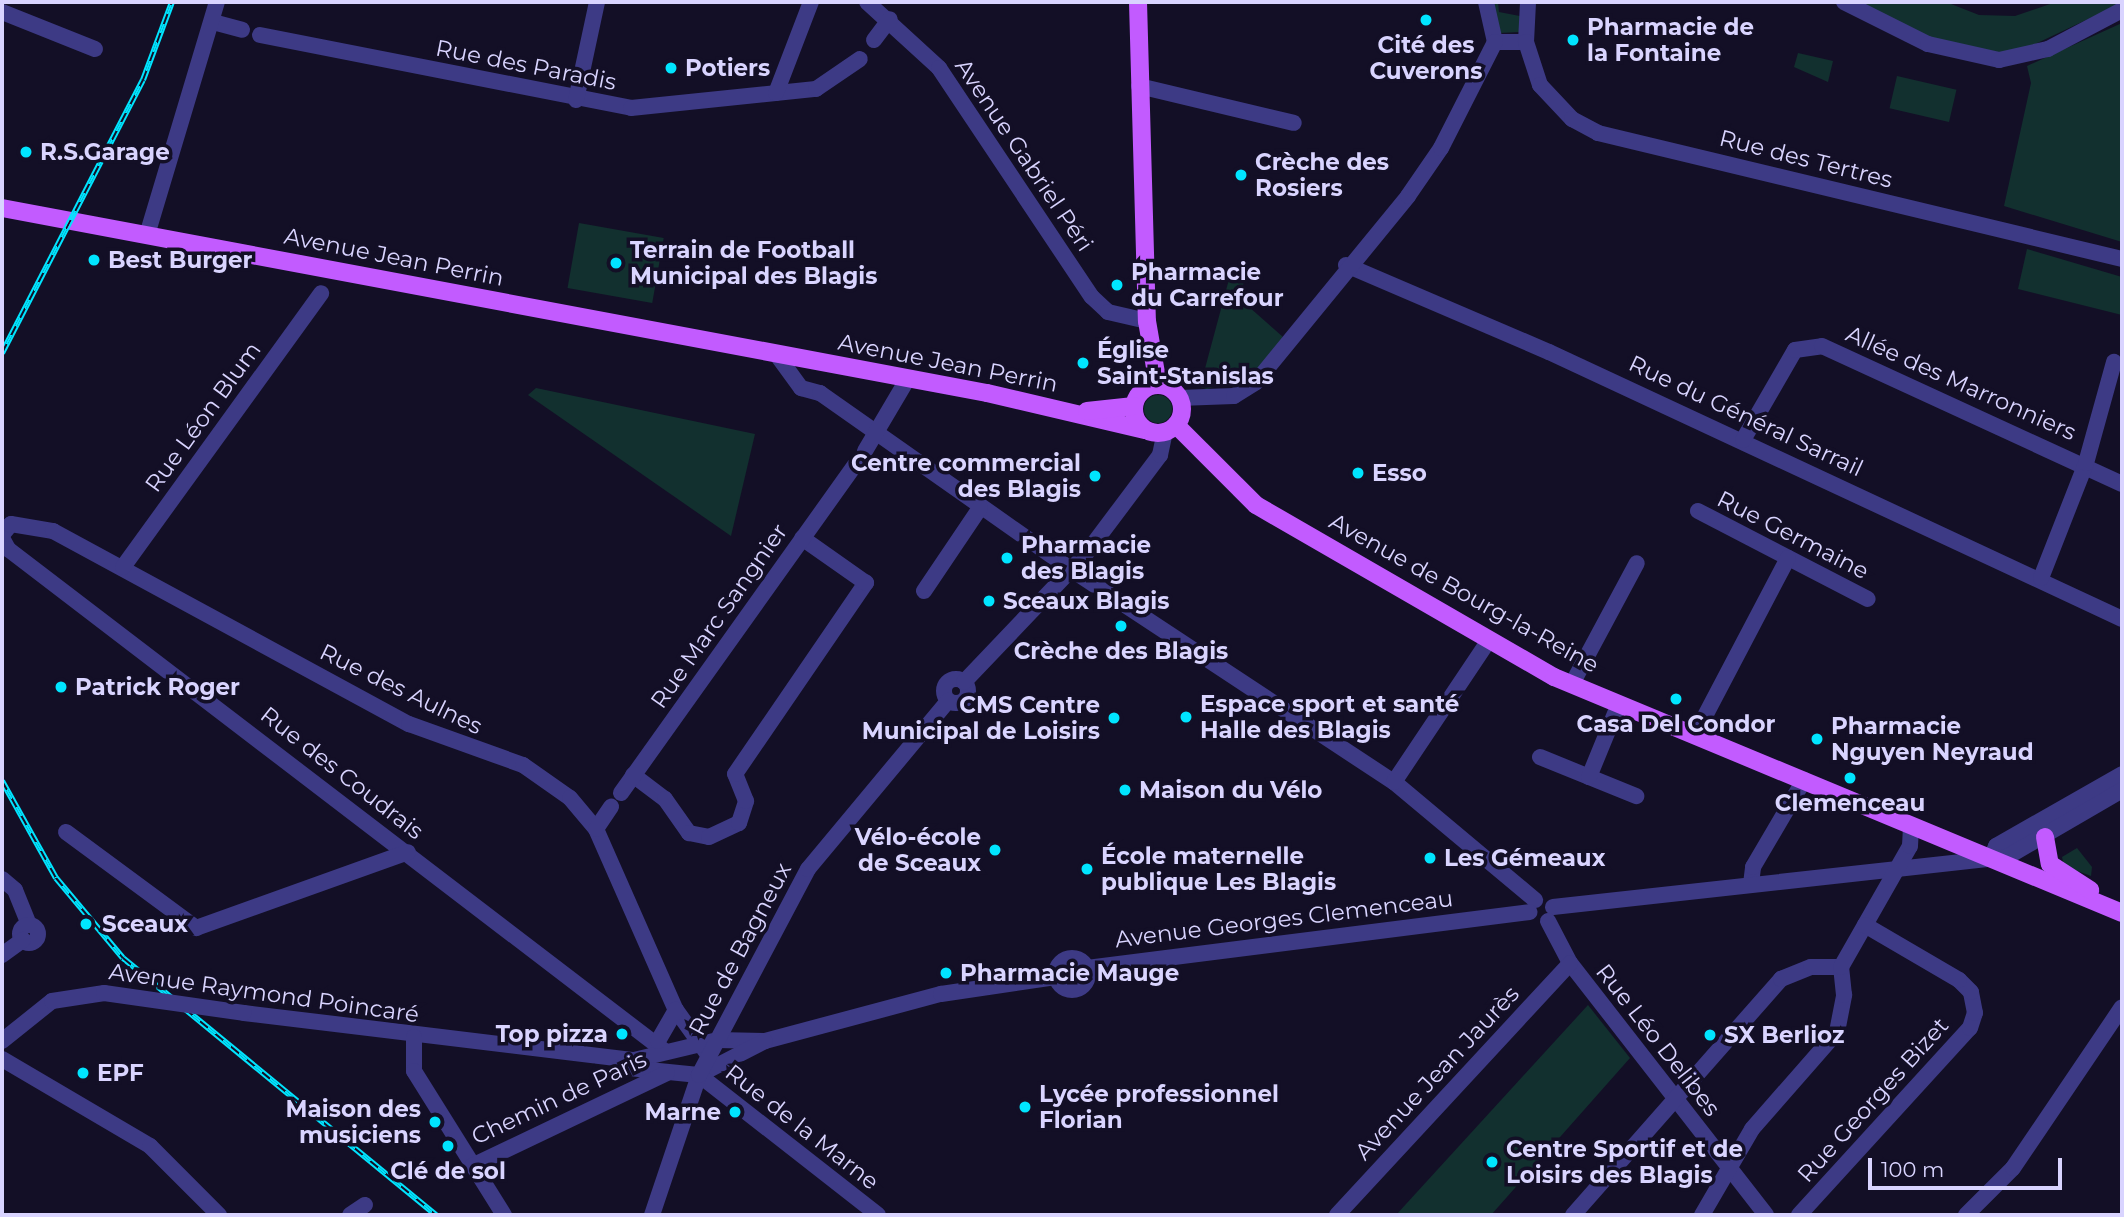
<!DOCTYPE html>
<meta charset="utf-8">
<style>
body{margin:0}
#map{position:relative;width:2124px;height:1217px;overflow:hidden;background:#130f26;font-family:Montserrat,sans-serif}
div>[style]{position:absolute}
[style*='--x']{left:calc(var(--x)*1px);top:calc(var(--y)*1px);width:calc(var(--w)*1px);rotate:calc(var(--a)*1deg)}
.green>*{inset:0;background:#12302f;transform-origin:0 0}
.round{border-radius:50%}
.minor>*{height:16px;margin:-8px;padding:0 8px;transform-origin:8px;border-radius:8px;background:#3d3a85}
.minor>.ring{margin:-8px;padding:0;box-sizing:content-box;background:none;border:16px solid #3d3a85;border-radius:50%}
.major>*{height:18px;margin:-9px;padding:0 9px;transform-origin:9px;border-radius:9px;background:#c25bff}
.major>.ring{margin:-9px;padding:0;box-sizing:content-box;background:none;border:18px solid #c25bff;border-radius:50%}
.rail>*{height:6px;margin-top:-3px;transform-origin:0;background:repeating-linear-gradient(90deg,#130f26 0 10px,#00e5ff 0 20px);box-sizing:border-box;border-block:2px solid #00e5ff}
.minor-bridge>*{height:16px;margin:-8px;padding:0 8px;transform-origin:8px;border-radius:8px;background:#3d3a85}
.dots>*{width:19px;height:19px;translate:-50% -50%;box-sizing:border-box;border:4px solid #130f26;border-radius:50%}
span{translate:-50% -50%;white-space:nowrap;text-align:center;line-height:1.15;-webkit-text-stroke:7px #130f26;paint-order:stroke}
.poi-label{font-size:23px;color:#d9d4ff;font-weight:700}
.left{translate:0 -50%;text-align:left}
.right{translate:-100% -50%;text-align:right}
.street-label{font-size:23px;color:#d9d4ff}
.frame{position:absolute;inset:0;border:4px solid #d9d4ff;pointer-events:none}
.scale{position:absolute;left:1868px;top:1158px;width:194px;height:32px;box-sizing:border-box;border:4px solid #d9d4ff;border-top:0;padding-left:9px;font-size:21px;line-height:24px;white-space:nowrap;color:#d9d4ff;-webkit-text-stroke:5px #130f26;paint-order:stroke}
</style>
<div id="map">
<div class="green">
<i style="clip-path:polygon(1492px 2px,1498px 2px,1499px 12px,1525px 17px,1519px 32px,1500px 33px)"></i>
<i style="clip-path:polygon(1857px 2px,1946px 2px,1979px 15px,2015px 16px,2056px 2px,2122px 3px,2012px 55px,1929px 38px)"></i>
<i style="clip-path:polygon(2122px 23px,2122px 242px,2004px 206px,2031px 83px,2027px 66px)"></i>
<i style="clip-path:polygon(1798px 53px,1833px 61px,1828px 82px,1794px 67px)"></i>
<i style="left:1897px;top:76px;width:61px;height:33px;rotate:13deg"></i>
<i style="left:579px;top:223px;width:86px;height:66px;rotate:10deg"></i>
<i style="clip-path:polygon(2027px 249px,2122px 277px,2122px 315px,2018px 289px)"></i>
<i style="clip-path:polygon(1232px 268px,1246px 272px,1240px 299px,1283px 337px,1254px 376px,1207px 389px,1200px 387px)"></i>
<i style="clip-path:polygon(536px 388px,755px 434px,731px 536px,528px 395px)"></i>
<i class="round" style="left:1144px;top:395px;width:28px;height:28px"></i>
<i style="clip-path:polygon(2077px 848px,2092px 867px,2091px 876px,2064px 866px,2062px 857px)"></i>
<i style="clip-path:polygon(1588px 1005px,1630px 1058px,1491px 1215px,1396px 1215px)"></i>
</div>
<div class="minor">
<i style="--x:867;--y:2;--w:98;--a:42.5"></i>
<i style="--x:939;--y:68;--w:275;--a:56.3"></i>
<i style="--x:1092;--y:297;--w:22;--a:43"></i>
<i style="--x:1108;--y:312;--w:40;--a:13"></i>
<i style="--x:1486;--y:2;--w:41;--a:77.3"></i>
<i style="--x:1844;--y:2;--w:94;--a:26.6"></i>
<i style="--x:1928;--y:44;--w:73;--a:12.7"></i>
<i style="--x:1999;--y:60;--w:50;--a:-12.7"></i>
<i style="--x:2048;--y:49;--w:84;--a:-27.8"></i>
<i style="--x:2;--y:12;--w:100;--a:21.7"></i>
<i style="--x:213;--y:22;--w:30;--a:15"></i>
<i style="--x:260;--y:35;--w:378;--a:11.1"></i>
<i style="--x:631;--y:108;--w:186;--a:-5.9"></i>
<i style="--x:816;--y:89;--w:53;--a:-34.3"></i>
<i style="--x:874;--y:40;--w:26;--a:-53"></i>
<i style="--x:1495;--y:42;--w:31;--a:0"></i>
<i style="--x:1526;--y:42;--w:40;--a:-87.1"></i>
<i style="--x:1526;--y:42;--w:45;--a:72"></i>
<i style="--x:1540;--y:85;--w:47;--a:46.7"></i>
<i style="--x:1572;--y:119;--w:30;--a:28"></i>
<i style="--x:1598;--y:133;--w:539;--a:13.52"></i>
<i style="--x:1139;--y:86;--w:159;--a:13.4"></i>
<i style="--x:776;--y:93;--w:97;--a:-69"></i>
<i style="--x:576;--y:100;--w:100;--a:-77.9"></i>
<i style="--x:147;--y:235;--w:243;--a:-73.3"></i>
<i style="--x:1346;--y:265;--w:221;--a:23.2"></i>
<i style="--x:1549;--y:352;--w:632;--a:24.98"></i>
<i style="--x:777;--y:355;--w:41;--a:54"></i>
<i style="--x:801;--y:388;--w:20;--a:15"></i>
<i style="--x:820;--y:393;--w:304;--a:35.1"></i>
<i style="--x:1069;--y:568;--w:389;--a:33.4"></i>
<i style="--x:1394;--y:782;--w:184;--a:39.9"></i>
<i style="--x:1179;--y:398;--w:55;--a:-2.1"></i>
<i style="--x:1234;--y:396;--w:26;--a:-32"></i>
<i style="--x:1256;--y:382;--w:240;--a:-50.7"></i>
<i style="--x:1408;--y:196;--w:58;--a:-55.5"></i>
<i style="--x:1441;--y:148;--w:119;--a:-63"></i>
<i style="--x:1743;--y:440;--w:104;--a:-60"></i>
<i style="--x:1795;--y:350;--w:27;--a:-8"></i>
<i style="--x:1822;--y:346;--w:330;--a:24.7"></i>
<i style="--x:865;--y:451;--w:82;--a:-59.4"></i>
<i style="--x:1698;--y:511;--w:191;--a:27.4"></i>
<i style="--x:2;--y:535;--w:14;--a:-51"></i>
<i style="--x:11;--y:524;--w:43;--a:9.5"></i>
<i style="--x:53;--y:531;--w:405;--a:28.5"></i>
<i style="--x:409;--y:724;--w:121;--a:19.8"></i>
<i style="--x:523;--y:765;--w:57;--a:35.1"></i>
<i style="--x:570;--y:798;--w:40;--a:50"></i>
<i style="--x:596;--y:829;--w:198;--a:66.2"></i>
<i style="--x:676;--y:1010;--w:57;--a:54.3"></i>
<i style="--x:2;--y:538;--w:13;--a:61"></i>
<i style="--x:8;--y:549;--w:828;--a:37.4"></i>
<i style="--x:123;--y:567;--w:338;--a:-54.1"></i>
<i style="--x:2041;--y:578;--w:123;--a:-68.6"></i>
<i style="--x:2086;--y:463;--w:105;--a:-74.5"></i>
<i style="--x:924;--y:591;--w:100;--a:-56"></i>
<i class="ring" style="left:944px;top:679px;width:8px;height:8px"></i>
<i style="--x:964;--y:682;--w:175;--a:-46.4"></i>
<i style="--x:1085;--y:555;--w:125;--a:-53.1"></i>
<i style="--x:1160;--y:455;--w:24;--a:-78"></i>
<i style="--x:1572;--y:684;--w:137;--a:-61.8"></i>
<i style="--x:1695;--y:735;--w:200;--a:-62.3"></i>
<i style="--x:1540;--y:757;--w:104;--a:22.1"></i>
<i style="--x:633;--y:775;--w:40;--a:37"></i>
<i style="--x:665;--y:799;--w:42;--a:54.8"></i>
<i style="--x:689;--y:833;--w:20;--a:11"></i>
<i style="--x:709;--y:837;--w:33;--a:-25"></i>
<i style="--x:739;--y:823;--w:23;--a:-72"></i>
<i style="--x:746;--y:801;--w:29;--a:-112"></i>
<i style="--x:735;--y:774;--w:232;--a:-55.6"></i>
<i style="--x:866;--y:583;--w:78;--a:-144.9"></i>
<i style="--x:1589;--y:777;--w:79;--a:-67.7"></i>
<i style="--x:1394;--y:782;--w:171;--a:-56.2"></i>
<i style="--x:621;--y:793;--w:403;--a:-54.5"></i>
<i style="--x:596;--y:829;--w:27;--a:-56"></i>
<i style="--x:66;--y:832;--w:162;--a:36.4"></i>
<i style="--x:196;--y:928;--w:225;--a:-19.7"></i>
<i style="--x:1991;--y:858;--w:13;--a:-67"></i>
<i style="--x:1996;--y:846;--w:145;--a:-29.7"></i>
<i style="--x:2;--y:879;--w:17;--a:40"></i>
<i style="--x:15;--y:890;--w:37;--a:68"></i>
<i style="--x:1751;--y:884;--w:17;--a:-83"></i>
<i style="--x:1753;--y:867;--w:101;--a:-59.6"></i>
<i style="--x:1553;--y:907;--w:457;--a:-6.3"></i>
<i style="--x:2007;--y:857;--w:133;--a:-30.2"></i>
<i style="--x:1548;--y:921;--w:47;--a:62.4"></i>
<i style="--x:1570;--y:963;--w:319;--a:52.1"></i>
<i class="ring" style="left:20px;top:925px;width:2px;height:2px"></i>
<i style="--x:2;--y:955;--w:26;--a:-36"></i>
<i class="ring" style="left:1056px;top:958px;width:16px;height:16px"></i>
<i style="--x:1087;--y:968;--w:446;--a:-7.2"></i>
<i style="--x:244;--y:1013;--w:393;--a:6.9"></i>
<i style="--x:634;--y:1060;--w:85;--a:-13.5"></i>
<i style="--x:717;--y:1040;--w:48;--a:1.2"></i>
<i style="--x:765;--y:1041;--w:182;--a:-15"></i>
<i style="--x:941;--y:994;--w:116;--a:-8.4"></i>
<i style="--x:414;--y:1037;--w:34;--a:90"></i>
<i style="--x:414;--y:1071;--w:170;--a:58"></i>
<i style="--x:2;--y:1041;--w:64;--a:-38.7"></i>
<i style="--x:52;--y:1001;--w:53;--a:-8.7"></i>
<i style="--x:658;--y:1041;--w:36;--a:-60"></i>
<i style="--x:2;--y:1059;--w:172;--a:30.4"></i>
<i style="--x:150;--y:1146;--w:98;--a:45"></i>
<i style="--x:619;--y:1067;--w:80;--a:5.7"></i>
<i style="--x:699;--y:1075;--w:74;--a:-27.3"></i>
<i style="--x:699;--y:1075;--w:227;--a:38"></i>
<i style="--x:472;--y:1166;--w:216;--a:-25.5"></i>
<i style="--x:350;--y:1215;--w:18;--a:-34"></i>
<i style="--x:652;--y:1215;--w:148;--a:-71.4"></i>
<i style="--x:699;--y:1075;--w:233;--a:-62.1"></i>
<i style="--x:808;--y:869;--w:219;--a:-50.2"></i>
<i style="--x:1337;--y:1215;--w:343;--a:-47.2"></i>
<i style="--x:1573;--y:1215;--w:315;--a:-48.6"></i>
<i style="--x:1781;--y:979;--w:32;--a:-22"></i>
<i style="--x:1811;--y:967;--w:30;--a:0"></i>
<i style="--x:1702;--y:1215;--w:99;--a:-59.8"></i>
<i style="--x:1752;--y:1129;--w:129;--a:-48.8"></i>
<i style="--x:1837;--y:1032;--w:38;--a:-79"></i>
<i style="--x:1844;--y:995;--w:28;--a:-96"></i>
<i style="--x:1841;--y:967;--w:139;--a:-60.3"></i>
<i style="--x:1910;--y:846;--w:21;--a:-87"></i>
<i style="--x:1799;--y:1215;--w:253;--a:-47.6"></i>
<i style="--x:1970;--y:1028;--w:16;--a:-72"></i>
<i style="--x:1975;--y:1013;--w:21;--a:-101"></i>
<i style="--x:1971;--y:992;--w:17;--a:-135"></i>
<i style="--x:1959;--y:980;--w:109;--a:-149.7"></i>
<i style="--x:1966;--y:1215;--w:66;--a:-45"></i>
<i style="--x:2013;--y:1168;--w:194;--a:-55.9"></i>
</div>
<div class="major">
<i style="--x:1138;--y:2;--w:319;--a:88.4"></i>
<i style="--x:1147;--y:321;--w:65;--a:80.2"></i>
<i style="--x:2;--y:208;--w:1002;--a:10.64"></i>
<i style="--x:987;--y:393;--w:162;--a:13.2"></i>
<i class="ring" style="left:1134px;top:385px;width:30px;height:30px"></i>
<i style="--x:1087;--y:411;--w:47;--a:-6.1"></i>
<i style="--x:1176;--y:425;--w:113;--a:45"></i>
<i style="--x:1256;--y:505;--w:344;--a:30"></i>
<i style="--x:1554;--y:677;--w:615;--a:22.56"></i>
<i style="--x:2045;--y:837;--w:27;--a:80"></i>
<i style="--x:2050;--y:864;--w:48;--a:33"></i>
</div>
<div class="rail">
<i style="--x:2;--y:353;--w:307;--a:-62.7"></i>
<i style="--x:143;--y:80;--w:83;--a:-69.6"></i>
<i style="--x:2;--y:781;--w:111;--a:60.9"></i>
<i style="--x:56;--y:878;--w:104;--a:50.1"></i>
<i style="--x:123;--y:958;--w:405;--a:39.4"></i>
</div>
<div class="minor-bridge">
<i style="--x:104;--y:993;--w:141;--a:8.1"></i>
</div>
<div class="dots">
<i style="left:1426px;top:20px;background:#00e5ff"></i>
<i style="left:1573px;top:40px;background:#00e5ff"></i>
<i style="left:671px;top:68px;background:#00e5ff"></i>
<i style="left:26px;top:152px;background:#00e5ff"></i>
<i style="left:1241px;top:175px;background:#00e5ff"></i>
<i style="left:94px;top:260px;background:#00e5ff"></i>
<i style="left:616px;top:263px;background:#00e5ff"></i>
<i style="left:1117px;top:285px;background:#00e5ff"></i>
<i style="left:1083px;top:363px;background:#00e5ff"></i>
<i style="left:1358px;top:473px;background:#00e5ff"></i>
<i style="left:1095px;top:476px;background:#00e5ff"></i>
<i style="left:1007px;top:558px;background:#00e5ff"></i>
<i style="left:989px;top:601px;background:#00e5ff"></i>
<i style="left:1121px;top:626px;background:#00e5ff"></i>
<i style="left:61px;top:687px;background:#00e5ff"></i>
<i style="left:1676px;top:699px;background:#00e5ff"></i>
<i style="left:1186px;top:717px;background:#00e5ff"></i>
<i style="left:1114px;top:718px;background:#00e5ff"></i>
<i style="left:1817px;top:739px;background:#00e5ff"></i>
<i style="left:1850px;top:778px;background:#00e5ff"></i>
<i style="left:1125px;top:790px;background:#00e5ff"></i>
<i style="left:995px;top:850px;background:#00e5ff"></i>
<i style="left:1430px;top:858px;background:#00e5ff"></i>
<i style="left:1087px;top:869px;background:#00e5ff"></i>
<i style="left:86px;top:924px;background:#00e5ff"></i>
<i style="left:946px;top:973px;background:#00e5ff"></i>
<i style="left:622px;top:1034px;background:#00e5ff"></i>
<i style="left:1710px;top:1035px;background:#00e5ff"></i>
<i style="left:83px;top:1073px;background:#00e5ff"></i>
<i style="left:1025px;top:1107px;background:#00e5ff"></i>
<i style="left:735px;top:1112px;background:#00e5ff"></i>
<i style="left:435px;top:1122px;background:#00e5ff"></i>
<i style="left:448px;top:1146px;background:#00e5ff"></i>
<i style="left:1492px;top:1162px;background:#00e5ff"></i>
</div>
<div class="poi-label">
<span class="left" style="left:1587px;top:40px">Pharmacie de<br>la Fontaine</span>
<span style="left:1426px;top:58px">Cité des<br>Cuverons</span>
<span class="left" style="left:685px;top:68px">Potiers</span>
<span class="left" style="left:40px;top:152px">R.S.Garage</span>
<span class="left" style="left:1255px;top:175px">Crèche des<br>Rosiers</span>
<span class="left" style="left:630px;top:263px">Terrain de Football<br>Municipal des Blagis</span>
<span class="left" style="left:108px;top:260px">Best Burger</span>
<span class="left" style="left:1131px;top:285px">Pharmacie<br>du Carrefour</span>
<span class="left" style="left:1097px;top:363px">Église<br>Saint-Stanislas</span>
<span class="right" style="left:1081px;top:476px">Centre commercial<br>des Blagis</span>
<span class="left" style="left:1372px;top:473px">Esso</span>
<span class="left" style="left:1021px;top:558px">Pharmacie<br>des Blagis</span>
<span class="left" style="left:1003px;top:601px">Sceaux Blagis</span>
<span style="left:1121px;top:651px">Crèche des Blagis</span>
<span class="left" style="left:75px;top:687px">Patrick Roger</span>
<span class="left" style="left:1200px;top:717px">Espace sport et santé<br>Halle des Blagis</span>
<span class="right" style="left:1100px;top:718px">CMS Centre<br>Municipal de Loisirs</span>
<span style="left:1676px;top:724px">Casa Del Condor</span>
<span class="left" style="left:1831px;top:739px">Pharmacie<br>Nguyen Neyraud</span>
<span class="left" style="left:1139px;top:790px">Maison du Vélo</span>
<span style="left:1850px;top:803px">Clemenceau</span>
<span class="right" style="left:981px;top:850px">Vélo-école<br>de Sceaux</span>
<span class="left" style="left:1101px;top:869px">École maternelle<br>publique Les Blagis</span>
<span class="left" style="left:1444px;top:858px">Les Gémeaux</span>
<span class="left" style="left:102px;top:924px">Sceaux</span>
<span class="left" style="left:960px;top:973px">Pharmacie Mauge</span>
<span class="right" style="left:608px;top:1034px">Top pizza</span>
<span class="left" style="left:1724px;top:1035px">SX Berlioz</span>
<span class="left" style="left:97px;top:1073px">EPF</span>
<span class="left" style="left:1039px;top:1107px">Lycée professionnel<br>Florian</span>
<span class="right" style="left:421px;top:1122px">Maison des<br>musiciens</span>
<span class="right" style="left:721px;top:1112px">Marne</span>
<span class="left" style="left:1506px;top:1162px">Centre Sportif et de<br>Loisirs des Blagis</span>
<span style="left:448px;top:1171px">Clé de sol</span>
</div>
<div class="street-label">
<span style="left:526px;top:65px;rotate:11deg">Rue des Paradis</span>
<span style="left:1024px;top:155px;rotate:56deg">Avenue Gabriel Péri</span>
<span style="left:1806px;top:159px;rotate:14deg">Rue des Tertres</span>
<span style="left:394px;top:257px;rotate:11deg">Avenue Jean Perrin</span>
<span style="left:948px;top:363px;rotate:11deg">Avenue Jean Perrin</span>
<span style="left:1961px;top:383px;rotate:24deg">Allée des Marronniers</span>
<span style="left:1746px;top:416px;rotate:25deg">Rue du Général Sarrail</span>
<span style="left:203px;top:417px;rotate:-54deg">Rue Léon Blum</span>
<span style="left:1793px;top:535px;rotate:27deg">Rue Germaine</span>
<span style="left:1464px;top:593px;rotate:29deg">Avenue de Bourg-la-Reine</span>
<span style="left:719px;top:616px;rotate:-55deg">Rue Marc Sangnier</span>
<span style="left:401px;top:689px;rotate:26deg">Rue des Aulnes</span>
<span style="left:342px;top:773px;rotate:38deg">Rue des Coudrais</span>
<span style="left:1284px;top:919px;rotate:-7deg">Avenue Georges Clemenceau</span>
<span style="left:740px;top:949px;rotate:-62deg">Rue de Bagneux</span>
<span style="left:264px;top:993px;rotate:8deg">Avenue Raymond Poincaré</span>
<span style="left:1658px;top:1040px;rotate:52deg">Rue Léo Delibes</span>
<span style="left:1437px;top:1073px;rotate:-47deg">Avenue Jean Jaurès</span>
<span style="left:559px;top:1098px;rotate:-25deg">Chemin de Paris</span>
<span style="left:1873px;top:1100px;rotate:-48deg">Rue Georges Bizet</span>
<span style="left:802px;top:1127px;rotate:38deg">Rue de la Marne</span>
</div>
<div class="frame"></div>
<div class="scale">100 m</div>
</div>
